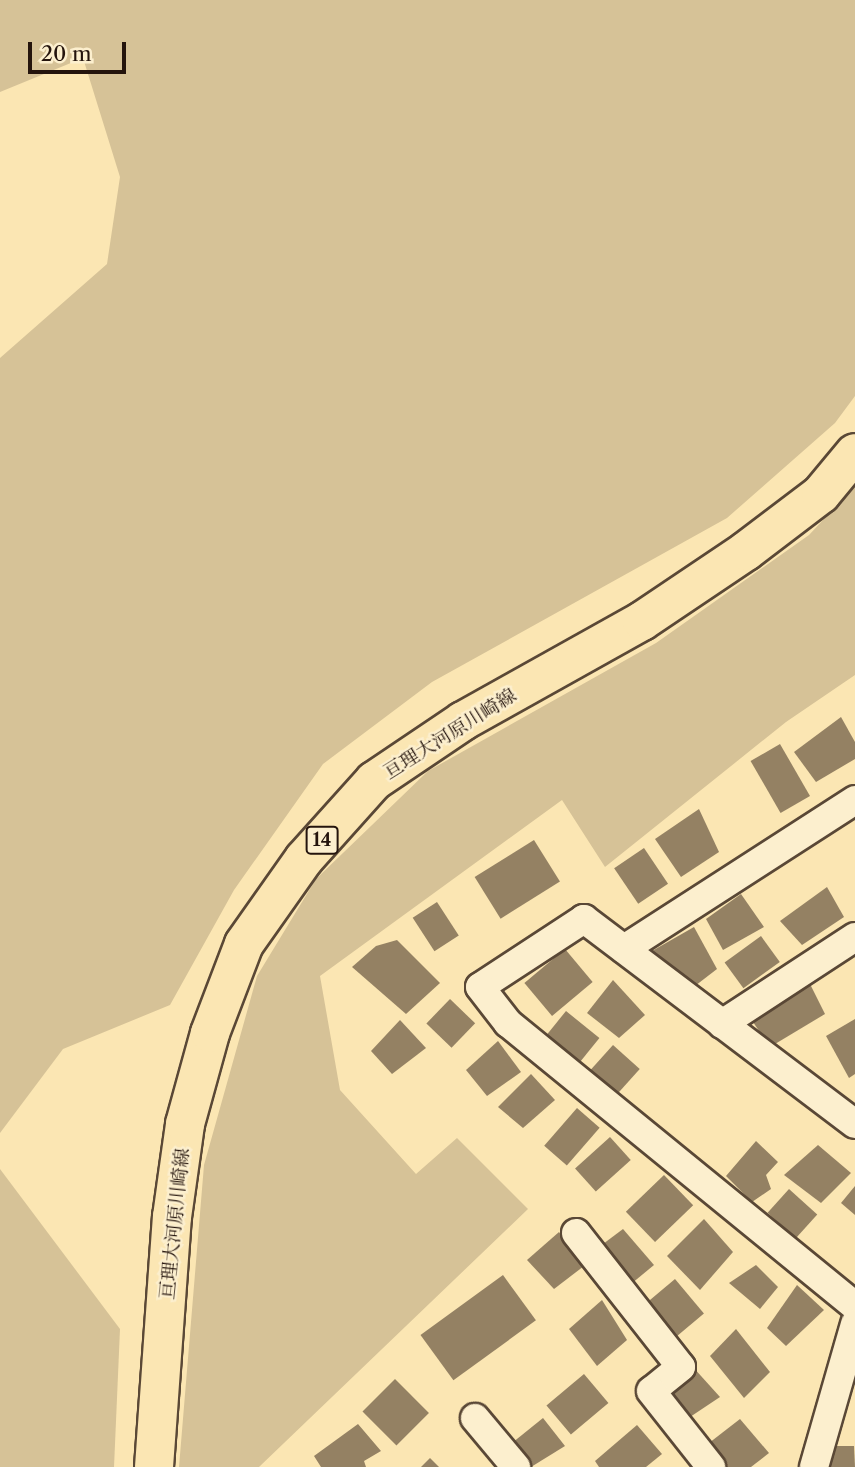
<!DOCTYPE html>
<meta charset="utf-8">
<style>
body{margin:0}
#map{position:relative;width:855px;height:1467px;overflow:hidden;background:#fbe6b3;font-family:"Libre Caslon Text","Noto Serif JP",serif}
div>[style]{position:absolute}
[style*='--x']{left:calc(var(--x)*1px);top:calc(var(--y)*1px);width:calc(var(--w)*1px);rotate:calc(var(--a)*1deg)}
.green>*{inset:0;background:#d6c297}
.building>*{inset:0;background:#948163;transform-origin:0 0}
.roads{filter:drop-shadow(2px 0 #5a4836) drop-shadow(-2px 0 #5a4836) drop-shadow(0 2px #5a4836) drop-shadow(0 -2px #5a4836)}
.minor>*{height:28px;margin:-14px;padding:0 14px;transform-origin:14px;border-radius:14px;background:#fcefce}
.primary>*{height:38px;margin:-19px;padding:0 19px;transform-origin:19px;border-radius:19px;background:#fbe6b3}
span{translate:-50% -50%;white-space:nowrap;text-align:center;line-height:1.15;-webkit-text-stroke:5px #fcefce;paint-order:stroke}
.shield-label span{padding:2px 5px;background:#fcefce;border:2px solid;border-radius:5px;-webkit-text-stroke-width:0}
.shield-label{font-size:18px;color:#24140d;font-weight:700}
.street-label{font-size:19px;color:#24140d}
.scale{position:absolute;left:28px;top:42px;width:98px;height:32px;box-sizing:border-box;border:4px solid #24140d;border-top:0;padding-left:9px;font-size:21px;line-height:24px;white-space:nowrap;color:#24140d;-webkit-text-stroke:5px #fcefce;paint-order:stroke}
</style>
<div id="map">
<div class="green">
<i style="clip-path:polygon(0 0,855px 0,855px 396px,835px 423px,727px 518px,432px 682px,323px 764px,234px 890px,170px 1005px,63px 1049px,0 1133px,0 358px,107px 264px,120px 177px,83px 58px,0 92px)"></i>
<i style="clip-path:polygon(855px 486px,855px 675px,786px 722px,605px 867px,562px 800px,320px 976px,340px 1090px,416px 1174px,457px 1138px,528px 1209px,259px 1467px,179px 1467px,204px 1165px,257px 976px,316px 879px,428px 771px,656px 643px,809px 535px)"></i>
<i style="clip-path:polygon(0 1169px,120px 1329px,114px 1467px,0 1467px)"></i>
</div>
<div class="building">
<i style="clip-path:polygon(841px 717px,855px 742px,855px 759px,816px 782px,794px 752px)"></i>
<i style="left:780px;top:744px;width:60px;height:34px;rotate:60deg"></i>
<i style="clip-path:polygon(699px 809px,719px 852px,681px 877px,655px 839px)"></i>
<i style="left:534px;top:840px;width:49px;height:70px;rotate:58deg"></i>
<i style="left:644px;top:848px;width:43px;height:36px;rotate:56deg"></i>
<i style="clip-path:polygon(827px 887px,844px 917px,802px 945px,780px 921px)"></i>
<i style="clip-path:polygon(741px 894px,764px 927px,723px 950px,706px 919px)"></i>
<i style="left:437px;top:902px;width:40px;height:29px;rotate:57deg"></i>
<i style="clip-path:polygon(694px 927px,717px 969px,691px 989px,652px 951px)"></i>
<i style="left:761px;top:936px;width:32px;height:45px;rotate:54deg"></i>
<i style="clip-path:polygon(397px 940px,440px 983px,406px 1014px,352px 967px,376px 946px)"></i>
<i style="left:565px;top:949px;width:43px;height:53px;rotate:50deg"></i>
<i style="clip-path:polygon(613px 980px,645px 1015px,619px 1038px,587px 1013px)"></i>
<i style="clip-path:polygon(809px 982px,825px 1014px,770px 1047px,753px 1022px)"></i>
<i style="left:450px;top:999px;width:35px;height:34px;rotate:44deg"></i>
<i style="left:566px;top:1011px;width:43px;height:36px;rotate:39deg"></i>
<i style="clip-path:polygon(855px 1019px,855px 1074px,849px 1078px,826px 1036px)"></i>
<i style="clip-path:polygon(400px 1020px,426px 1048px,392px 1074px,371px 1051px)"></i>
<i style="clip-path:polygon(498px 1041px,521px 1072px,487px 1096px,466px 1070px)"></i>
<i style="left:613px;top:1045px;width:36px;height:43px;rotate:42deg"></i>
<i style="clip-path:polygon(531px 1074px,555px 1100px,523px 1128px,498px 1107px)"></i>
<i style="left:577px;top:1108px;width:30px;height:50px;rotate:41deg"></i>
<i style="left:610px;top:1137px;width:31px;height:47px;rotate:48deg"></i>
<i style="clip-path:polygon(756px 1141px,778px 1162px,766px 1175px,771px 1189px,752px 1202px,726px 1176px)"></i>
<i style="clip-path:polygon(818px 1145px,851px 1173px,821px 1203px,784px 1175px)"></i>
<i style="left:664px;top:1175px;width:42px;height:53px;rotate:46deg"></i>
<i style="clip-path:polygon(855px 1186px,855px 1215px,841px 1203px)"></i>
<i style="left:789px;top:1189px;width:38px;height:32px;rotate:42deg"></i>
<i style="clip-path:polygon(704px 1219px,733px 1252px,700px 1290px,667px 1256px)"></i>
<i style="clip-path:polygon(623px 1229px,654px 1265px,631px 1284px,603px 1244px)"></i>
<i style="clip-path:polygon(559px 1232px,584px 1266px,554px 1289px,527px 1260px)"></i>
<i style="clip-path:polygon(756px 1265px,778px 1287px,760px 1309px,729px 1283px)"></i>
<i style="left:503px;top:1275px;width:56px;height:102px;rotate:54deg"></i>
<i style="left:675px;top:1279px;width:45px;height:42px;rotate:50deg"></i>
<i style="clip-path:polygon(797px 1285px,824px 1310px,786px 1346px,767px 1328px)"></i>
<i style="clip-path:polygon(602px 1300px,627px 1340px,597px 1366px,569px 1329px)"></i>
<i style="clip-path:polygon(736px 1329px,770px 1372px,744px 1398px,710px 1356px)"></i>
<i style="clip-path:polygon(692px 1366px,720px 1397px,687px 1419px,664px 1388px)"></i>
<i style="left:584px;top:1374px;width:38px;height:49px;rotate:50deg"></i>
<i style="left:395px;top:1379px;width:48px;height:46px;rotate:45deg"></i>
<i style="clip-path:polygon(543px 1418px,565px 1446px,531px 1467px,512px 1443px)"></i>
<i style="clip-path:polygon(740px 1419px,769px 1453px,751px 1467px,727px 1467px,709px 1443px)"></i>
<i style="clip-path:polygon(358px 1424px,381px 1451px,364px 1461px,366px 1467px,321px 1467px,314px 1456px)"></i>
<i style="clip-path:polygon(637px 1425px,662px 1454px,646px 1467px,599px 1467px,595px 1461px)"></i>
<i style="clip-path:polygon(834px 1446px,854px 1446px,855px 1467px,829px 1467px)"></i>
<i style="clip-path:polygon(430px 1458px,439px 1467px,421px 1467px)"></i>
</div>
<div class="roads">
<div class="minor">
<i style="--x:624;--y:949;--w:275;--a:-32.8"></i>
<i style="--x:722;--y:1024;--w:159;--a:-33.2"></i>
<i style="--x:855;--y:1124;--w:340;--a:-142.9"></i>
<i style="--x:584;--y:919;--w:124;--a:146.8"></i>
<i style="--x:480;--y:987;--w:46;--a:52.1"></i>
<i style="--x:508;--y:1023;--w:448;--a:39.2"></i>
<i style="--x:576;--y:1233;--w:170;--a:51.9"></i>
<i style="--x:681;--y:1367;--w:38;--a:141"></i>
<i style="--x:651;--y:1391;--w:97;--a:51.7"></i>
<i style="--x:475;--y:1418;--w:64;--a:50.1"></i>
<i style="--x:814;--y:1467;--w:149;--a:-74"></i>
</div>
<div class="primary">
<i style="--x:154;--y:1467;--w:251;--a:-85.9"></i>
<i style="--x:172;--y:1217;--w:94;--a:-82"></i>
<i style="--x:185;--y:1124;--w:94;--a:-74.6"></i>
<i style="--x:210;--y:1033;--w:95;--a:-69.1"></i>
<i style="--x:244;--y:944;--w:104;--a:-54.8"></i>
<i style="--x:304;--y:859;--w:105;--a:-48.1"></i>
<i style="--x:374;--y:781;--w:107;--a:-34"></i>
<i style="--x:463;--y:721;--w:205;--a:-29.2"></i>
<i style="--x:642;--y:621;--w:125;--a:-33.9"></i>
<i style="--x:746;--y:551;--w:94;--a:-37.2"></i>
<i style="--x:821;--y:494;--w:53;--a:-50.3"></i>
</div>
</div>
<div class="shield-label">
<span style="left:322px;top:840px">14</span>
</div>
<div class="street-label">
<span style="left:450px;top:734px;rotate:-32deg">亘理大河原川崎線</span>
<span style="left:175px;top:1224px;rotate:-84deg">亘理大河原川崎線</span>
</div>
<div class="scale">20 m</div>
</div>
